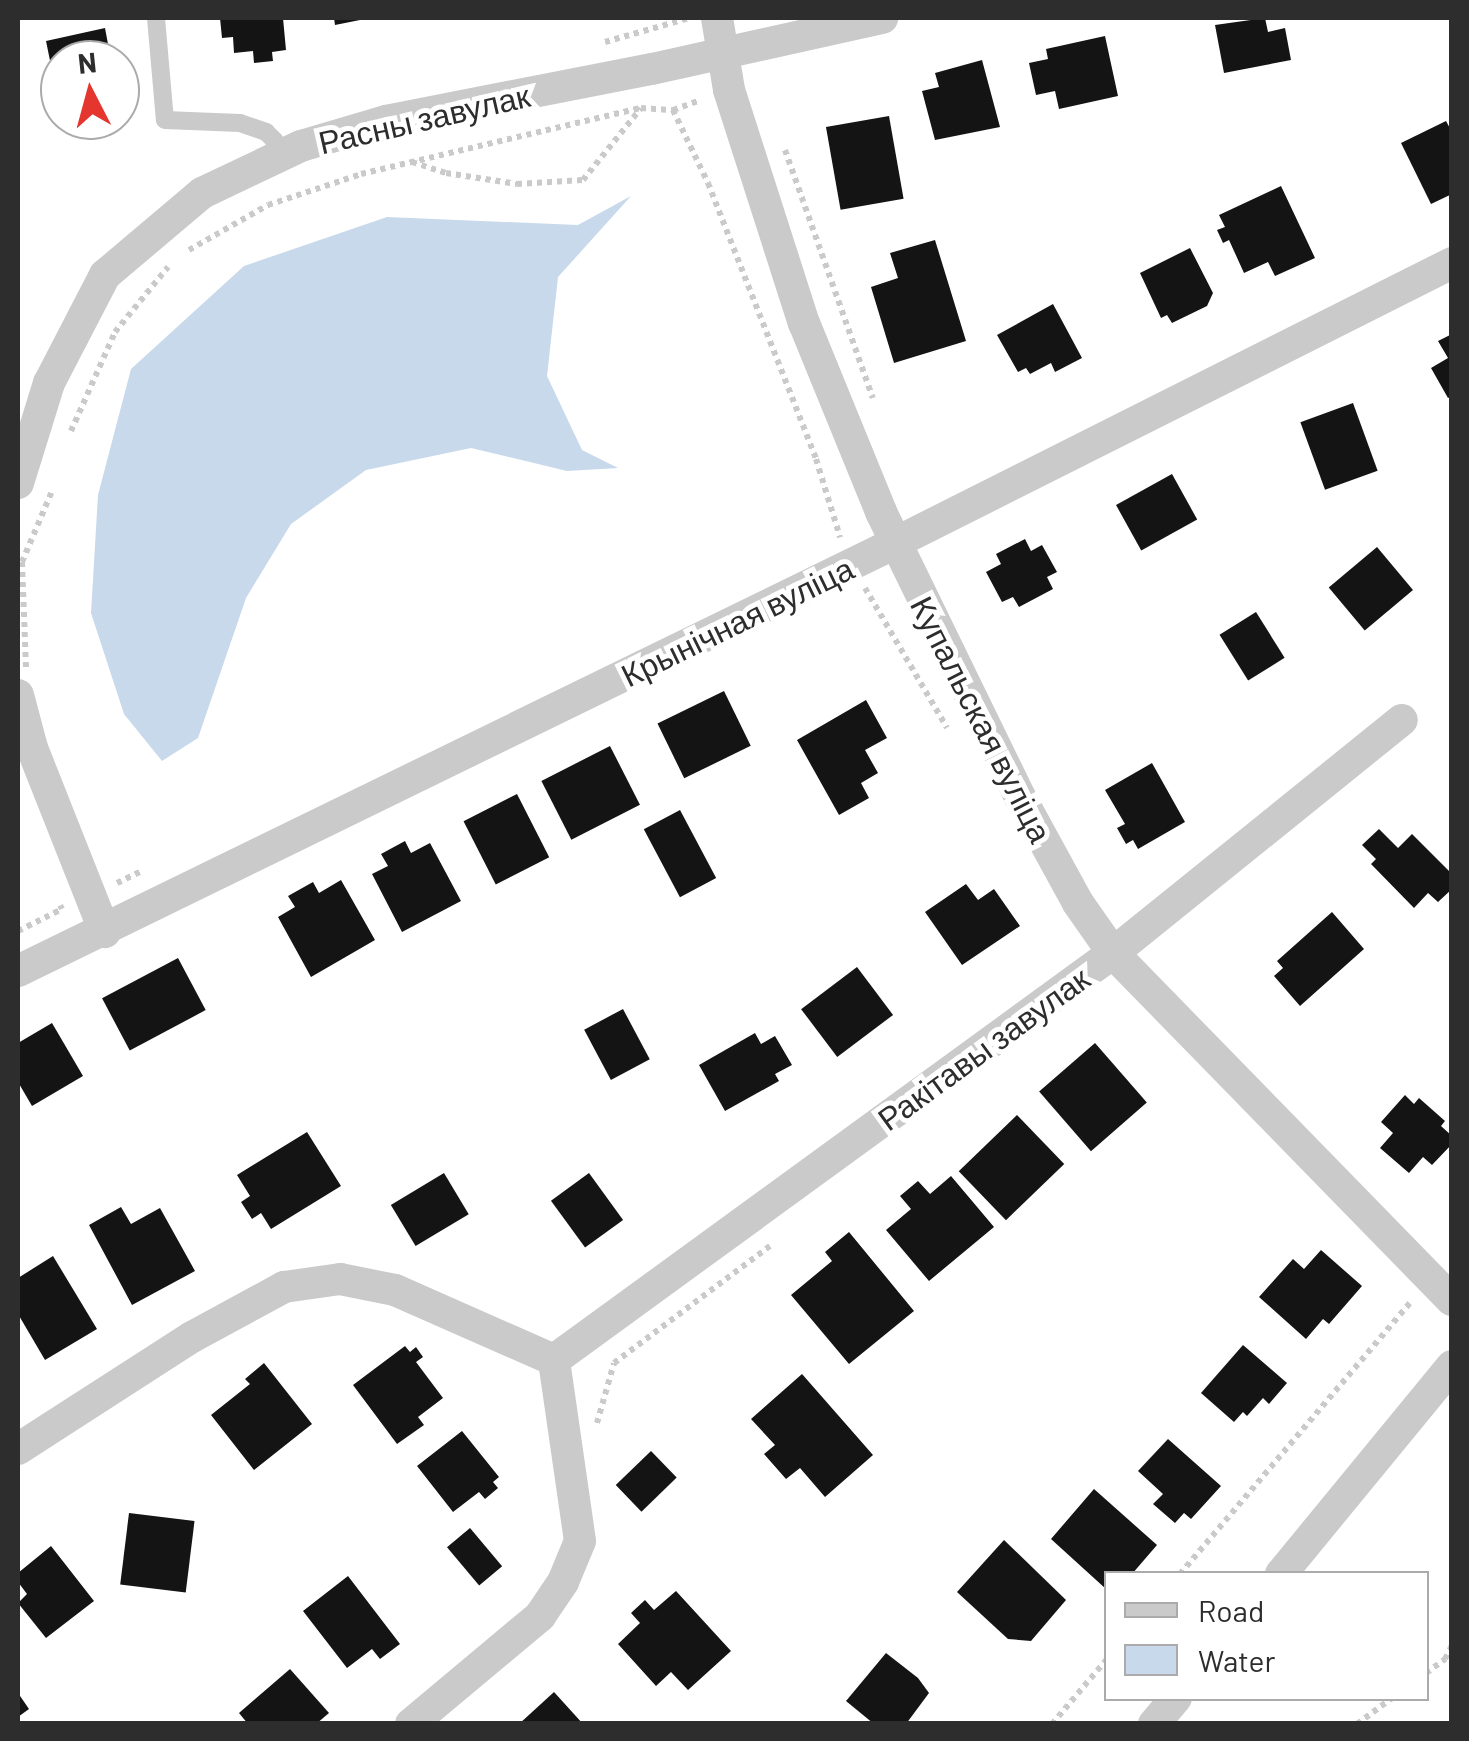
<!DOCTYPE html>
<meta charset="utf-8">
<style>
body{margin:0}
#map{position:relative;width:1469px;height:1741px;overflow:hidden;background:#fff;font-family:Barlow,sans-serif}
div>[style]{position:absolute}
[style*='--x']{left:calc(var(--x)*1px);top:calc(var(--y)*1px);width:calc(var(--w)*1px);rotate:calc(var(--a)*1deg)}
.water>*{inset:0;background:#c7d9eb}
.building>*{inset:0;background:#141414;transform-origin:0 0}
.path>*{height:6px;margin-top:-3px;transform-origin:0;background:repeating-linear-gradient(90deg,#cacaca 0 5px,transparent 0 10px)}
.lane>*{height:18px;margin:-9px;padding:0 9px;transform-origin:9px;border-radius:9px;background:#cacaca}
.street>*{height:32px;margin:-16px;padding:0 16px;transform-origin:16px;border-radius:16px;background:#cacaca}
span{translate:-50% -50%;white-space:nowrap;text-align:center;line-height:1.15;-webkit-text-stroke:10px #fff;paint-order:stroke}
.street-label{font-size:32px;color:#2d2d2d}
.frame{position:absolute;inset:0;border:20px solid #2d2d2d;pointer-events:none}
.legend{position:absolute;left:1104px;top:1571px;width:325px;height:130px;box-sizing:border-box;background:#fff;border:2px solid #ababab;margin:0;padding:12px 18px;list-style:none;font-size:30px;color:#2d2d2d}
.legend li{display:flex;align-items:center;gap:20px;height:50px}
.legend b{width:50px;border:2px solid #ababab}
.north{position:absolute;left:40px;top:40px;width:100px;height:100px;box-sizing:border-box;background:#fff;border:2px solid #ababab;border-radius:50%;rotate:354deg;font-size:28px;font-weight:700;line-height:40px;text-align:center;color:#2d2d2d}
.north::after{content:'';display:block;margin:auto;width:35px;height:45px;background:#e4362f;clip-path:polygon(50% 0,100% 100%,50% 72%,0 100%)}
</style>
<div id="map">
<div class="water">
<i style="clip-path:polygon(631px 196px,558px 277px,547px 376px,582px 450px,618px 468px,567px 471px,471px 448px,366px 470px,291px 524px,246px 598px,198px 738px,162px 761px,124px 714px,91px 613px,98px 495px,131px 369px,244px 266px,387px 217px,578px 225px)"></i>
</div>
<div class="building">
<i style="clip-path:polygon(220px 18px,283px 18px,286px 50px,272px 52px,273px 61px,254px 63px,253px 51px,234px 53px,233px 37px,222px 38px)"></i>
<i style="clip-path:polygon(334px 18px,365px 18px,365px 19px,335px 25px)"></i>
<i style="clip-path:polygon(1265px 18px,1268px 32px,1285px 28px,1291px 60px,1224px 73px,1215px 25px)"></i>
<i style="clip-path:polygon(105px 28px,111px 60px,60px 60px,58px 100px,46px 41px)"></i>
<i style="clip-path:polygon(1105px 36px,1118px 96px,1059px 109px,1055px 91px,1036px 95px,1029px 63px,1048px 59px,1046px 49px)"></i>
<i style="clip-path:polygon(982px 60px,1000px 127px,935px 140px,922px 91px,939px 87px,935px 73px)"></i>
<i style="left:889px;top:116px;width:84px;height:64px;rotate:80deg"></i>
<i style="clip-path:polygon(1446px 121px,1452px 132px,1452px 194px,1431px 204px,1401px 143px)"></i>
<i style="clip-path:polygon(1281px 186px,1315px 258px,1275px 276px,1268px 262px,1244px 273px,1229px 240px,1223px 243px,1217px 230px,1225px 227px,1219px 215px)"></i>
<i style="clip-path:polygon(935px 240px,966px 341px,894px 363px,871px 287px,898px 278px,890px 253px)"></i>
<i style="clip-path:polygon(1190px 248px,1213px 293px,1207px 306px,1172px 323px,1167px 315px,1161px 318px,1140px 273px)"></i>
<i style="clip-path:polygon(1053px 304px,1082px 358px,1055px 372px,1051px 363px,1030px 374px,1026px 368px,1018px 372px,997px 335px)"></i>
<i style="clip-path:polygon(1452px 334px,1452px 396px,1448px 398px,1431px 368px,1448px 358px,1438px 341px)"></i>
<i style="left:1353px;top:403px;width:72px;height:56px;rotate:70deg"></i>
<i style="left:1172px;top:474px;width:52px;height:64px;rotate:61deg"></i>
<i style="clip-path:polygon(1025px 539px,1031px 551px,1042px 545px,1057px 572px,1047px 577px,1053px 589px,1019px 607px,1013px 597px,1002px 602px,986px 572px,1001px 564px,996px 554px)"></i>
<i style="left:1377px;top:547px;width:56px;height:63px;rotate:50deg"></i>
<i style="left:1256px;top:612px;width:54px;height:43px;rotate:58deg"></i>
<i style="left:724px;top:691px;width:61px;height:74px;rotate:64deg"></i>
<i style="clip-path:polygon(866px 700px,887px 738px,865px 750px,878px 773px,861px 783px,869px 798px,839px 815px,797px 740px)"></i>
<i style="left:610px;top:746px;width:66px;height:77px;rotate:63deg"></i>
<i style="clip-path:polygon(1152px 763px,1185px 822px,1138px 849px,1133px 840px,1126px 844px,1117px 828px,1125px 824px,1105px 790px)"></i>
<i style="left:517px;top:794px;width:71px;height:60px;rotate:63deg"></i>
<i style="left:680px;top:810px;width:77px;height:41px;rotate:62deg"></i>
<i style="clip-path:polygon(1379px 829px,1398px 848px,1412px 834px,1452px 874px,1452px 889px,1438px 902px,1428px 893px,1414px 908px,1371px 864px,1376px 859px,1362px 845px)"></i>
<i style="clip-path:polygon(405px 841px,411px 853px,430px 843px,461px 901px,402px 932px,372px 874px,388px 866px,381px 854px)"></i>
<i style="clip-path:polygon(341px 880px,375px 940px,311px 977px,278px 917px,295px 907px,288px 896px,313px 882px,319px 893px)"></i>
<i style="clip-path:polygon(966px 884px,978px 900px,994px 889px,1020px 926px,962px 965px,925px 912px)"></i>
<i style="clip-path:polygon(1332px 912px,1364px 949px,1300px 1006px,1274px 976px,1283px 968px,1277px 961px)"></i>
<i style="left:178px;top:958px;width:59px;height:86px;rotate:62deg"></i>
<i style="left:857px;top:967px;width:60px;height:70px;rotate:53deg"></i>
<i style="left:623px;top:1009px;width:57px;height:44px;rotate:62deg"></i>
<i style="clip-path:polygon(52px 1023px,83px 1076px,32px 1106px,18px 1082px,18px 1043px)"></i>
<i style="clip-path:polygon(755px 1033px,761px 1044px,775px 1036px,792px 1065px,775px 1074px,779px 1081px,725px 1111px,699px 1065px)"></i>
<i style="left:1095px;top:1043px;width:79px;height:74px;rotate:49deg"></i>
<i style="clip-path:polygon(1405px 1095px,1414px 1104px,1419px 1098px,1445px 1121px,1441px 1126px,1452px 1136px,1452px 1144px,1432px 1165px,1423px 1157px,1409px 1173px,1380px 1148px,1393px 1133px,1381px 1122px)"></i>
<i style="left:1017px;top:1115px;width:68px;height:81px;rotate:46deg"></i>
<i style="clip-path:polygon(307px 1132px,341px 1186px,271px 1229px,261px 1213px,252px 1219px,241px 1202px,250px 1196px,237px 1175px)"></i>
<i style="left:444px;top:1173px;width:48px;height:62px;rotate:59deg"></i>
<i style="left:589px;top:1173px;width:58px;height:47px;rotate:54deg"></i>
<i style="clip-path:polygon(951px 1176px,994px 1227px,929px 1281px,886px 1230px,911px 1209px,900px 1196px,918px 1181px,930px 1194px)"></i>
<i style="clip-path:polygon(121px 1207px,131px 1224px,160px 1208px,195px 1271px,132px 1305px,89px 1225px)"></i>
<i style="clip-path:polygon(849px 1232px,914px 1311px,849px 1364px,791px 1295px,832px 1261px,825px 1252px)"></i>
<i style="clip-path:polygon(1321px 1250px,1362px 1286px,1329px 1324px,1323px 1319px,1306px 1339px,1259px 1297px,1293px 1259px,1304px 1269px)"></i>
<i style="clip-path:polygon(53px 1256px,97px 1329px,45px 1360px,18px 1314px,18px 1278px)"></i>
<i style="clip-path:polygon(1243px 1345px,1287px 1383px,1269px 1404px,1263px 1398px,1247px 1416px,1243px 1412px,1234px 1422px,1201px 1393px)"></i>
<i style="clip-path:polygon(405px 1346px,410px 1352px,416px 1347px,423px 1357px,416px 1362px,443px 1398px,418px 1417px,424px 1425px,397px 1444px,353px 1385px)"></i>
<i style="clip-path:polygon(264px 1363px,312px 1424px,254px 1470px,211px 1415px,250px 1384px,245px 1379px)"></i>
<i style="clip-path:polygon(802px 1374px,873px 1455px,825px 1497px,800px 1468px,786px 1479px,764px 1454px,775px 1445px,751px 1419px)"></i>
<i style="clip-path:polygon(462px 1431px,499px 1477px,493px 1482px,498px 1488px,485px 1499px,479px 1492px,453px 1512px,417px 1466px)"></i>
<i style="clip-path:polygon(1168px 1439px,1221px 1486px,1191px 1519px,1184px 1513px,1175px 1523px,1153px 1504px,1163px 1494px,1138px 1471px)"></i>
<i style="left:651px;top:1451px;width:37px;height:49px;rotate:46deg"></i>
<i style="clip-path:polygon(1094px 1489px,1157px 1545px,1132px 1574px,1106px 1574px,1106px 1589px,1051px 1539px)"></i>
<i style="left:129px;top:1513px;width:66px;height:72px;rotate:7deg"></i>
<i style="left:470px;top:1528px;width:50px;height:30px;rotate:50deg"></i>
<i style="clip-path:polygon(1004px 1540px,1066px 1600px,1031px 1641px,1008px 1639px,957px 1592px)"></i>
<i style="clip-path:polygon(51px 1546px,94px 1601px,46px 1638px,18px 1603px,27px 1594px,18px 1582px,18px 1573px)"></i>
<i style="clip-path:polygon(348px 1576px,400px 1644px,380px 1659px,372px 1649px,347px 1668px,303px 1611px)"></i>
<i style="clip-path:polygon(676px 1591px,731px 1651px,688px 1690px,671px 1672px,656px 1686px,618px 1644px,640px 1623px,631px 1613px,645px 1600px,654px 1610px)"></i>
<i style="clip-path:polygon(886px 1653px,918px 1678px,929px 1693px,906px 1724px,874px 1724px,846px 1701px)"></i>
<i style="clip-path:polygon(290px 1669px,329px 1713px,316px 1724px,248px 1724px,239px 1713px)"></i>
<i style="clip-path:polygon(554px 1692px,583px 1724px,519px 1724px)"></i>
<i style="clip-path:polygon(18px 1693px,29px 1709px,18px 1717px)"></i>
</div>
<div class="path">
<i style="--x:605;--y:42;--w:87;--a:-15.9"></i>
<i style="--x:673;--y:110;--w:29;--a:-20"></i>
<i style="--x:785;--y:150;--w:263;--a:70.5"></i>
<i style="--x:412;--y:162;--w:36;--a:18"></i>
<i style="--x:446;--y:173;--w:72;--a:8.8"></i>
<i style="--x:517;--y:184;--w:66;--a:-3.5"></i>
<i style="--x:583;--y:180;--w:92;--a:-51.1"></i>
<i style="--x:189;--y:250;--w:91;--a:-29.7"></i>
<i style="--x:268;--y:205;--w:98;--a:-18.4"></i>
<i style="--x:361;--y:174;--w:288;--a:-13.3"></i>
<i style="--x:641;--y:108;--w:32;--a:4"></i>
<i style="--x:673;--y:110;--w:81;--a:64.4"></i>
<i style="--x:708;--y:183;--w:296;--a:68.6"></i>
<i style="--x:816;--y:459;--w:82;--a:72.9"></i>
<i style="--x:71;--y:431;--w:108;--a:-66"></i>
<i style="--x:115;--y:332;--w:84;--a:-50.8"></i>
<i style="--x:865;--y:588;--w:162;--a:59.6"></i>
<i style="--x:26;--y:667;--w:105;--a:-92.2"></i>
<i style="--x:22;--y:562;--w:77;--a:-67.1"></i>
<i style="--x:117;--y:883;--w:28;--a:-26"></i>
<i style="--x:18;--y:931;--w:49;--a:-26.6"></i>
<i style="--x:62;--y:909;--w:4;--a:-117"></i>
<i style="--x:597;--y:1423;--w:62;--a:-74.2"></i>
<i style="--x:614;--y:1363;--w:195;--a:-36.9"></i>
<i style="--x:1180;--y:1574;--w:359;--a:-49.7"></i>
<i style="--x:1426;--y:1673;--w:24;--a:-36"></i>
<i style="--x:1445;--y:1659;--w:16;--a:-63"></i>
<i style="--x:1052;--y:1724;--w:84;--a:-49.8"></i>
<i style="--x:1357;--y:1724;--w:44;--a:-36.6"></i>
</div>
<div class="lane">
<i style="--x:156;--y:18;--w:102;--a:85"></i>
<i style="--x:165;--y:120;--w:75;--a:2.3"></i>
<i style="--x:240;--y:123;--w:28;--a:19"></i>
<i style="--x:266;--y:132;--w:13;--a:45"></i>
</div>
<div class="street">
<i style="--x:717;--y:18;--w:73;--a:80.5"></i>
<i style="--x:729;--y:90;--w:245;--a:72.2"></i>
<i style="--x:804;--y:323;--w:204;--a:67.8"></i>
<i style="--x:881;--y:512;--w:317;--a:64"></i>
<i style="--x:1020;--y:797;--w:121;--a:61.3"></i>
<i style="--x:1078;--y:903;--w:61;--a:55"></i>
<i style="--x:1113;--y:953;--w:485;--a:45.7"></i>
<i style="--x:18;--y:483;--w:105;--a:-72.8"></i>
<i style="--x:49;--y:383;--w:122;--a:-62.6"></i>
<i style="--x:105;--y:275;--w:127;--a:-40.2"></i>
<i style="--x:202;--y:193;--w:110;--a:-25.4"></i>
<i style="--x:301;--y:146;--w:89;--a:-16.4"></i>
<i style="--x:386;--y:121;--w:271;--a:-11.1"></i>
<i style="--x:652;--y:69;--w:236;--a:-12.5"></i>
<i style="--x:18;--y:695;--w:55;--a:75.2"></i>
<i style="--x:32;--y:748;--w:198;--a:68.4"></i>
<i style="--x:18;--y:971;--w:976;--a:-26.01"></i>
<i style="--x:895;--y:543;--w:623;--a:-26.69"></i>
<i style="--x:554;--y:1360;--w:691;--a:-36.06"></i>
<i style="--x:1113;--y:953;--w:371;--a:-38.9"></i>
<i style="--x:18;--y:1449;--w:207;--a:-32.8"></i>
<i style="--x:192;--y:1337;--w:105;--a:-28.5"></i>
<i style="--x:284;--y:1287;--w:57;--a:-8.1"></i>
<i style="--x:340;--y:1279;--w:56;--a:11.3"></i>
<i style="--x:395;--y:1290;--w:174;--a:23.8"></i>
<i style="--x:1281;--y:1574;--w:269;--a:-50.6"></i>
<i style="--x:411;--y:1724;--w:168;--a:-39.9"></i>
<i style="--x:540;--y:1616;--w:41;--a:-55.9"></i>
<i style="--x:563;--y:1582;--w:44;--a:-67.5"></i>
<i style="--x:580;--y:1541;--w:183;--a:-98.2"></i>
<i style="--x:1154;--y:1724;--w:34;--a:-50"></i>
</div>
<div class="street-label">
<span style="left:424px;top:118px;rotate:-13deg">Расны завулак</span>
<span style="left:737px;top:621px;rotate:-26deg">Крынічная вуліца</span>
<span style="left:982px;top:719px;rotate:63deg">Купальская вуліца</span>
<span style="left:983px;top:1048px;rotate:-36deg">Ракітавы завулак</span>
</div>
<div class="frame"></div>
<ul class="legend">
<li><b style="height:12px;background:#cacaca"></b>Road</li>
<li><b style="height:28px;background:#c7d9eb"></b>Water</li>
</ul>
<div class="north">N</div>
</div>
